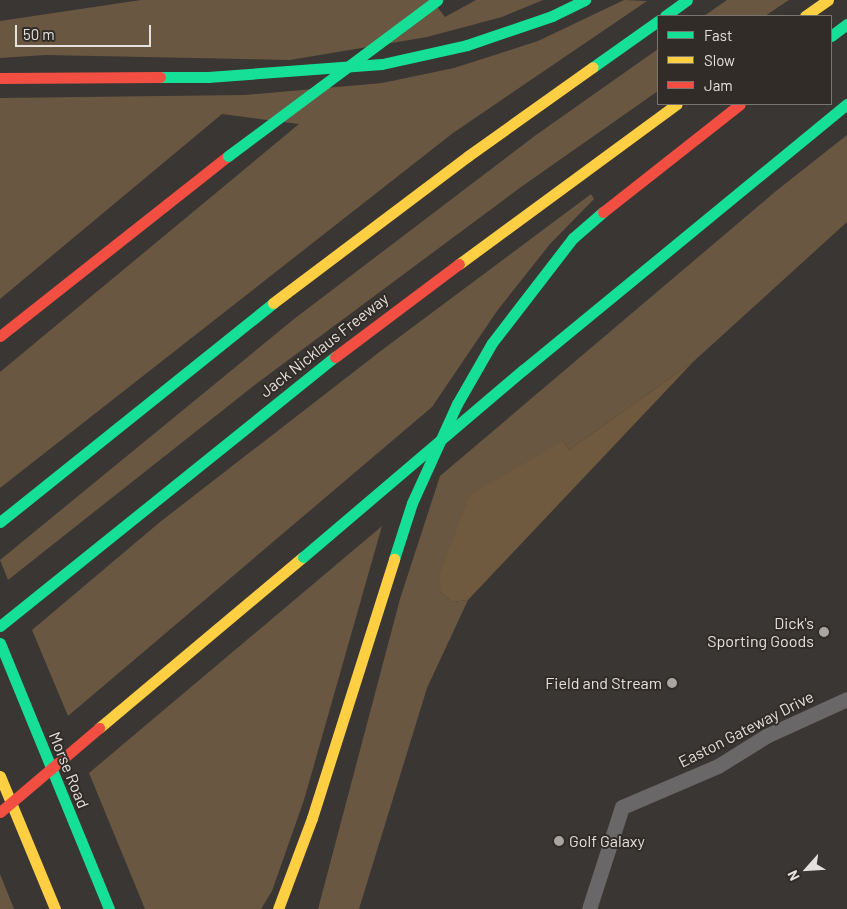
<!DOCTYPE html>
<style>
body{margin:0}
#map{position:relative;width:847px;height:909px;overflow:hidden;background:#393633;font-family:Barlow,sans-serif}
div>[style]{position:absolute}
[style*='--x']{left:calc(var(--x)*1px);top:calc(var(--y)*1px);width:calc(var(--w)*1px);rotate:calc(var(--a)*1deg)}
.green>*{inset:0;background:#695742}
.forest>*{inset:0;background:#6f593f}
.street>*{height:15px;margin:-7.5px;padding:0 7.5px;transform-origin:7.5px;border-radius:7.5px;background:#696767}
.fast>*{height:11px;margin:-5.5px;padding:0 5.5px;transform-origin:5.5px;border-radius:5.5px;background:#16e098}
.slow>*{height:11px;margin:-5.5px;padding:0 5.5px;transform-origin:5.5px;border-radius:5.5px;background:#ffcf43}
.jam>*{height:11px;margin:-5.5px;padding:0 5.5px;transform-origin:5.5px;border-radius:5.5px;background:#f24e42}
.fast-bridge>*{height:11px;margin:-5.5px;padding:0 5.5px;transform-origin:5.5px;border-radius:5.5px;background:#16e098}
.jam-bridge>*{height:11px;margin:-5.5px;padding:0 5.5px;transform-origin:5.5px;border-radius:5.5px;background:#f24e42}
.dots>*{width:14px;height:14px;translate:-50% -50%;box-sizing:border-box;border:2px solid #312c27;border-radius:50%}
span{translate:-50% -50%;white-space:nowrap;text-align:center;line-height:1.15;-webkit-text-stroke:4px #312c27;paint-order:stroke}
.street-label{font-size:16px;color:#e4e1de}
.poi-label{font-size:16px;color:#e4e1de}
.right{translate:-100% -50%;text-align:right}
.left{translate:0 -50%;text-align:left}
.legend{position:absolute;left:657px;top:15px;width:175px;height:90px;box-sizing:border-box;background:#312c27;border:1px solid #797470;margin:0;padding:6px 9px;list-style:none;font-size:15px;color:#e4e1de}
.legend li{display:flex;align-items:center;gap:10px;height:25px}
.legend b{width:25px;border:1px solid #797470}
.north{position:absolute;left:782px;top:844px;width:50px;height:50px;-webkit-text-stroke:4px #312c27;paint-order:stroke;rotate:244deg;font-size:14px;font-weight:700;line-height:20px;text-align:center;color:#e4e1de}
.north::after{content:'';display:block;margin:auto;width:18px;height:22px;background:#e4e1de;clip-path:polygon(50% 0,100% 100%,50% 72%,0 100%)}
.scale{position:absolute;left:15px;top:25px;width:136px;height:22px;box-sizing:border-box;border:2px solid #e4e1de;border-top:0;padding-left:6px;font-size:15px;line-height:18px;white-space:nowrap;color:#e4e1de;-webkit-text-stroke:4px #312c27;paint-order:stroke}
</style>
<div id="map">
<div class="green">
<i style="clip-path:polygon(141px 0,432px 0,445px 17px,476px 0,543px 0,502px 17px,427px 37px,290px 60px,45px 55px,0 58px,0 21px)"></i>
<i style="clip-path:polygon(624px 0,647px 1px,453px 133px,0 488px,0 372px,299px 124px,222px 114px,0 299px,0 98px,244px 95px,382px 83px,454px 68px,538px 41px)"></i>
<i style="clip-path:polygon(727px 0,789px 0,765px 16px,704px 16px)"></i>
<i style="clip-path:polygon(658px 49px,658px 91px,521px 187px,256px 384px,8px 580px,0 560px,294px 319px,536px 135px)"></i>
<i style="clip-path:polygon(847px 135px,847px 222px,694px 361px,569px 450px,563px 441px,441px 592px,452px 602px,468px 600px,427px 688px,359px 909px,318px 909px,400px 599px,440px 476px,776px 191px)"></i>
<i style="clip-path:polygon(591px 194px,594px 199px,550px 244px,497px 311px,432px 407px,68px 716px,32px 630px,160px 522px,382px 350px)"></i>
<i style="clip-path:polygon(382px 526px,304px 800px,272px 891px,261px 909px,145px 909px,89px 773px)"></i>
<i style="clip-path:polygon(0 874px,14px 909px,0 909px)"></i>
</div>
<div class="forest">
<i style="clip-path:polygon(694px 361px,468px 600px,452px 602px,441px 592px,439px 576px,470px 495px,563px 441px,569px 450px)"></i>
</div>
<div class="street">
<i style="--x:589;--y:909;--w:107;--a:-72.1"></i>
<i style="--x:622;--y:807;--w:104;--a:-23.1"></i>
<i style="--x:718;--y:766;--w:57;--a:-32"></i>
<i style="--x:766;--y:736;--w:89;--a:-24.6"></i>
</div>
<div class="fast">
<i style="--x:665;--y:16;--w:27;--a:-36"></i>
<i style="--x:831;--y:36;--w:20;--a:-37"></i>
<i style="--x:593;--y:67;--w:80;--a:-35.3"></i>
<i style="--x:160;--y:77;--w:48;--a:0"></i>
<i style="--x:208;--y:77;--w:174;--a:-4.3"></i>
<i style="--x:382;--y:64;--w:87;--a:-12.6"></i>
<i style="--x:467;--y:45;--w:90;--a:-18.8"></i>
<i style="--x:552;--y:16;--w:37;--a:-26"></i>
<i style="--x:523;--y:370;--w:419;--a:-39.4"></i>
<i style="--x:0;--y:522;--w:350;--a:-38.7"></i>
<i style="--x:394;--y:559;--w:59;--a:-72.2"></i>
<i style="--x:412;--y:503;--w:109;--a:-65.6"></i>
<i style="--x:457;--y:404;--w:70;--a:-60.2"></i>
<i style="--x:492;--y:343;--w:133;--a:-52.4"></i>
<i style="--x:573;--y:238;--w:40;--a:-41"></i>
<i style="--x:0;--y:626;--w:430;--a:-38.8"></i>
<i style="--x:0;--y:643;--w:287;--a:67.7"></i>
</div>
<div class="slow">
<i style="--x:805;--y:16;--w:28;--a:-35"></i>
<i style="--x:459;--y:264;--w:270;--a:-36.3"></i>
<i style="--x:273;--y:303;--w:244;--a:-37"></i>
<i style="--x:468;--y:156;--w:153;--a:-35.5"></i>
<i style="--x:99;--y:728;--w:266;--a:-40"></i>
<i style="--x:0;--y:776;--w:144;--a:67.5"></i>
<i style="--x:278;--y:909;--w:97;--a:-69.5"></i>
<i style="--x:312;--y:818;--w:272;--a:-72.4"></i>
</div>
<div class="jam">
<i style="--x:0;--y:78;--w:160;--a:-0.4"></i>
<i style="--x:603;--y:212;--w:174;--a:-38.2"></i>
<i style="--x:0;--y:336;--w:290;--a:-38.3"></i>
<i style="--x:335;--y:357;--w:155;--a:-36.9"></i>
</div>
<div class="fast-bridge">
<i style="--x:228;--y:156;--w:261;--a:-36.7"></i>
<i style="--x:303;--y:557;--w:289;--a:-40.4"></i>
</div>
<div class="jam-bridge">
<i style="--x:0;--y:812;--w:130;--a:-40.3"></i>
</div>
<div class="dots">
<i style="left:824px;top:632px;background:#a8a5a2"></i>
<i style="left:672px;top:683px;background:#a8a5a2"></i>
<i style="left:559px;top:841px;background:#a8a5a2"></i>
</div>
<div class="street-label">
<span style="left:324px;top:345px;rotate:-38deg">Jack Nicklaus Freeway</span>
<span style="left:746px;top:729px;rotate:-27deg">Easton Gateway Drive</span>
<span style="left:69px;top:770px;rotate:68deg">Morse Road</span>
</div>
<div class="poi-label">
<span class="right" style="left:814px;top:632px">Dick's<br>Sporting Goods</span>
<span class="right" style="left:662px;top:683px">Field and Stream</span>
<span class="left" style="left:569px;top:841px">Golf Galaxy</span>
</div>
<ul class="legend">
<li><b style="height:6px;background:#16e098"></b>Fast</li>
<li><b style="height:6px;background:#ffcf43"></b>Slow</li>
<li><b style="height:6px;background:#f24e42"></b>Jam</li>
</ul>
<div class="north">N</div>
<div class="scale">50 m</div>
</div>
